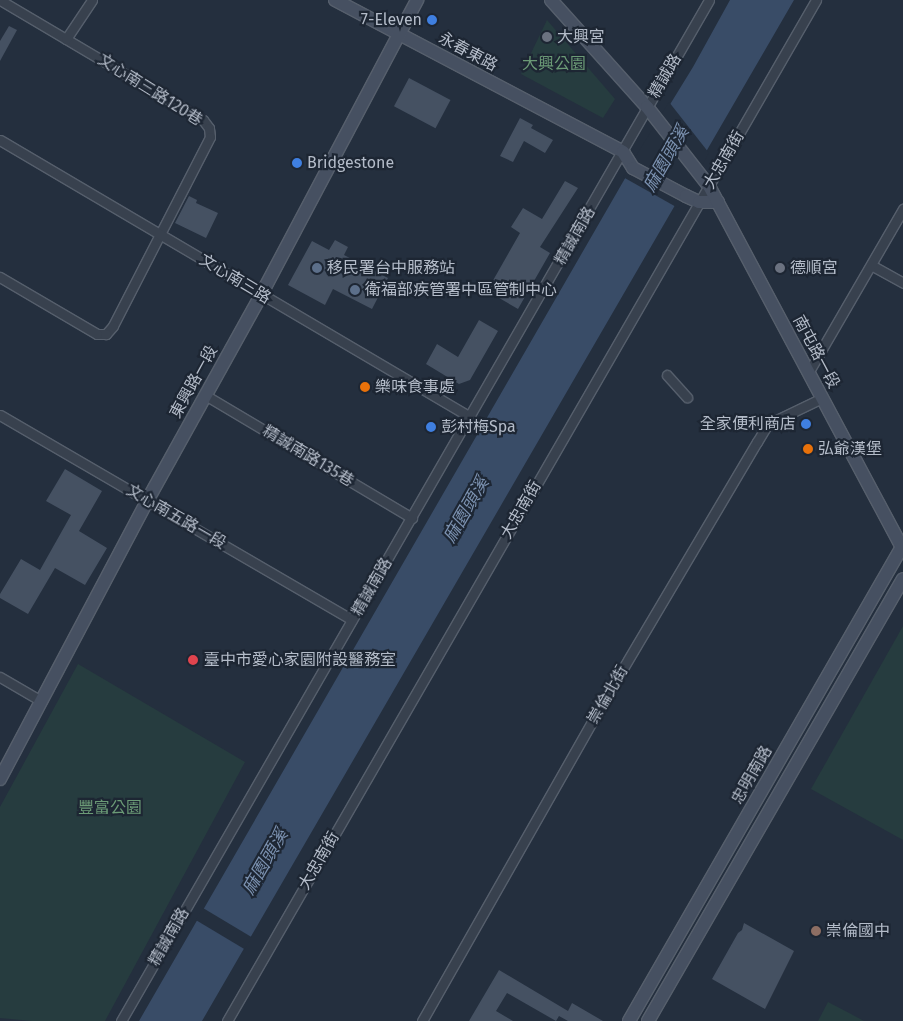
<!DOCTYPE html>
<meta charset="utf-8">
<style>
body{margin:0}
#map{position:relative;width:903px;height:1021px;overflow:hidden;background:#242f3e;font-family:"Fira Sans","Noto Sans TC",sans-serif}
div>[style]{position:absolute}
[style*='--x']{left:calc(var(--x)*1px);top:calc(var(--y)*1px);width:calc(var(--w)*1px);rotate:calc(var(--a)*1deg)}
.green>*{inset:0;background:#263c3f}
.water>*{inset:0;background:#394c67}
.pier>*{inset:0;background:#242f3e;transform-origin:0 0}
.building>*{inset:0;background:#455162;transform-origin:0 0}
.roads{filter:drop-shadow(1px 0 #565f6c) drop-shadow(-1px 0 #565f6c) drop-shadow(0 1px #565f6c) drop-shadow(0 -1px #565f6c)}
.street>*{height:9px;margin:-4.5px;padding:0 4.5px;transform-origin:4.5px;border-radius:4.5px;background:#38414e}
.secondary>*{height:12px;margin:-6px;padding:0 6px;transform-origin:6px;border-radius:6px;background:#465061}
.dots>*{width:14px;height:14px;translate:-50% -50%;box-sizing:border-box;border:2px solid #1d2633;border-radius:50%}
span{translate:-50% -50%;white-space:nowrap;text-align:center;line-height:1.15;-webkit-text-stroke:4.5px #1d2633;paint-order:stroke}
.poi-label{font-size:16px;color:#b4bcc9}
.right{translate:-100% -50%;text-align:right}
.left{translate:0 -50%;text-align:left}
.street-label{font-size:16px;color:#b4bcc9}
.park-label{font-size:16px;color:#6b9a76}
.water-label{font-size:18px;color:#7c92b1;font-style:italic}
</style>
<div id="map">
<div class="green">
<i style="clip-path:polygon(547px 20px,615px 99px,603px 118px,521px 74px)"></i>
<i style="clip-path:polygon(903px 626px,903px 840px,811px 789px)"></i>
<i style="clip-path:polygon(78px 664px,245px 762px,105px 1021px,32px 1021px,0 1018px,0 807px)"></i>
<i style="clip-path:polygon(828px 1002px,851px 1014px,864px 1021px,818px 1021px)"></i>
</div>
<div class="water">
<i style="clip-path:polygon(730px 0,794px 0,202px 1021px,139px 1021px,631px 168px,693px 67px)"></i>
</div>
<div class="pier">
<i style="clip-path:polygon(669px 102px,709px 153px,678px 208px,623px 177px)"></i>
<i style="left:203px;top:908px;width:57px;height:14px;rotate:31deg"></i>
</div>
<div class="building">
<i style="clip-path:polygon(9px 26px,17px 30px,0 61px,0 41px)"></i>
<i style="left:409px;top:78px;width:47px;height:32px;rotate:28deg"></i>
<i style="clip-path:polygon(520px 118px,533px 125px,531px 128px,553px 140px,545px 153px,524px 141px,513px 162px,500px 156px)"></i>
<i style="clip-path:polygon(565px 181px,578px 188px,540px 247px,550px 253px,518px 309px,487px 291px,520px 233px,511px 227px,523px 208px,542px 219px)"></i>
<i style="clip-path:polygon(189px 196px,197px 200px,196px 203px,218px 213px,206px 238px,175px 223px)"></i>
<i style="clip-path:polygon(335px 240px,348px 247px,344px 255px,388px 278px,372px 309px,333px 289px,325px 305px,288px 285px,312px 241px,329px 250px)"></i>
<i style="clip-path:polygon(479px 320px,498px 331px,470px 380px,459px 384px,426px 364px,437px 344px,458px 357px)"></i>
<i style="clip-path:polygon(65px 469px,102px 491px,79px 531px,107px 548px,85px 585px,55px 568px,28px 614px,0 598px,0 594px,21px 559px,40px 570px,71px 515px,46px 501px)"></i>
<i style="clip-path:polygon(744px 923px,794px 951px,765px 1009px,712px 979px,738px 933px,742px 930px)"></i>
<i style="clip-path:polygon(499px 970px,568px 1011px,572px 1003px,603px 1021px,568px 1021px,559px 1016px,556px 1021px,507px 993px,496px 1011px,513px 1021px,469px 1021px)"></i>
</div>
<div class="roads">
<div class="street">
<i style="--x:0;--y:0;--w:236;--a:30.6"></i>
<i style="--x:203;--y:120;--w:10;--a:53"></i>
<i style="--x:209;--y:128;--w:9;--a:84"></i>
<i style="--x:210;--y:137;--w:212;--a:117.2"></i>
<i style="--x:113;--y:326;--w:11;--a:131"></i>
<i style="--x:106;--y:334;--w:9;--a:180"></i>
<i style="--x:97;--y:334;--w:113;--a:-149.6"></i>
<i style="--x:66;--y:39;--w:47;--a:-56.3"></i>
<i style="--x:0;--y:140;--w:546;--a:30.51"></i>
<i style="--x:871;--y:265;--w:37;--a:29"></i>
<i style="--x:808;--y:373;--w:190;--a:-59.9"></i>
<i style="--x:667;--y:375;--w:30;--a:48"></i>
<i style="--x:205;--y:395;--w:241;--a:30.7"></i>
<i style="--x:0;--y:415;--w:407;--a:30.2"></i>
<i style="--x:0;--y:677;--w:48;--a:30.3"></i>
<i style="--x:121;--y:1021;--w:1178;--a:-60.06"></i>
<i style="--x:227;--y:1021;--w:1179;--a:-60.02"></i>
<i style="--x:422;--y:1021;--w:378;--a:-60.4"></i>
<i style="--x:609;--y:692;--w:291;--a:-59.4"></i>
<i style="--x:757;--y:442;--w:21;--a:-59"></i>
<i style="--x:768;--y:424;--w:60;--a:-25.7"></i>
</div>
<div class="secondary">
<i style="--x:335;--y:0;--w:326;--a:27.8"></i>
<i style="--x:623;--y:152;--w:19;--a:58"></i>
<i style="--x:633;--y:168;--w:60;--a:27.8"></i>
<i style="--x:686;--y:196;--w:14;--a:25"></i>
<i style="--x:699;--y:202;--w:19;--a:0"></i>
<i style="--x:551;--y:0;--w:144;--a:48.1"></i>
<i style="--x:647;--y:107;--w:100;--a:51.9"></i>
<i style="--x:709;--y:186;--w:412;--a:61.9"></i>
<i style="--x:0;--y:779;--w:314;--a:-62.1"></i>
<i style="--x:147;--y:501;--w:235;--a:-61"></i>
<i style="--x:261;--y:295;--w:334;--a:-62.1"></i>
<i style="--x:629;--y:1021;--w:549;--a:-60.07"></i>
<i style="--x:648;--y:1021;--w:510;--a:-60.02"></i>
</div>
</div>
<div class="dots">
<i style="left:432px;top:20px;background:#3f7fe0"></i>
<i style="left:547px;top:37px;background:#6b7280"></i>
<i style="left:297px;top:163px;background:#3f7fe0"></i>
<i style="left:317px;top:268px;background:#5c6f8a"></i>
<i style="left:780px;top:268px;background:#6b7280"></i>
<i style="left:355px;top:290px;background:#5c6f8a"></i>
<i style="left:365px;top:387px;background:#e8710a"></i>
<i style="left:806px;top:424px;background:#3f7fe0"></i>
<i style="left:431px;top:427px;background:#3f7fe0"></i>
<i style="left:808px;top:449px;background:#e8710a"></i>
<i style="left:193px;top:660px;background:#e0444e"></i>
<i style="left:816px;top:931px;background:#8d6e63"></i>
</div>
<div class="poi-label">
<span class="right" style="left:422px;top:20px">7-Eleven</span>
<span class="left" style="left:557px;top:37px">大興宮</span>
<span class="left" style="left:307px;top:163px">Bridgestone</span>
<span class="left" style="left:327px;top:268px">移民署台中服務站</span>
<span class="left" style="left:790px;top:268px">德順宮</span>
<span class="left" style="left:365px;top:290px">衛福部疾管署中區管制中心</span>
<span class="left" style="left:375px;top:387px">樂味食事處</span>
<span class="right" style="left:796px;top:424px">全家便利商店</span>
<span class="left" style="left:441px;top:427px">彭村梅Spa</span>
<span class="left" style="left:818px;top:449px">弘爺漢堡</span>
<span class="left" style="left:204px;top:660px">臺中市愛心家園附設醫務室</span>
<span class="left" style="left:826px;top:931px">崇倫國中</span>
</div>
<div class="street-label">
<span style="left:468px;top:52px;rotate:28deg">永春東路</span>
<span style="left:665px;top:76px;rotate:-60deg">精誠路</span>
<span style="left:150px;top:90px;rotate:32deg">文心南三路120巷</span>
<span style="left:724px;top:160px;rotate:-60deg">大忠南街</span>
<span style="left:575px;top:236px;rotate:-60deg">精誠南路</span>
<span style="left:235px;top:279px;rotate:31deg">文心南三路</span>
<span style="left:816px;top:352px;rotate:62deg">南屯路一段</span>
<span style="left:194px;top:382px;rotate:-61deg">東興路一段</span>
<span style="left:308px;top:456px;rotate:31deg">精誠南路135巷</span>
<span style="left:521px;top:510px;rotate:-60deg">大忠南街</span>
<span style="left:176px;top:517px;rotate:30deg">文心南五路一段</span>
<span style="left:372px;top:587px;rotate:-60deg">精誠南路</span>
<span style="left:608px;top:695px;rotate:-60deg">崇倫北街</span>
<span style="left:752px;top:775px;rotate:-60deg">忠明南路</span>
<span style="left:319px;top:861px;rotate:-60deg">大忠南街</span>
<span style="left:169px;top:937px;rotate:-60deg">精誠南路</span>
</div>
<div class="park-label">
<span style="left:554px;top:64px">大興公園</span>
<span style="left:110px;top:808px">豐富公園</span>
</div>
<div class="water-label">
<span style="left:666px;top:159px;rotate:-60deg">麻園頭溪</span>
<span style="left:466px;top:510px;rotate:-60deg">麻園頭溪</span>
<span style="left:265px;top:862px;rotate:-60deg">麻園頭溪</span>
</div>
</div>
